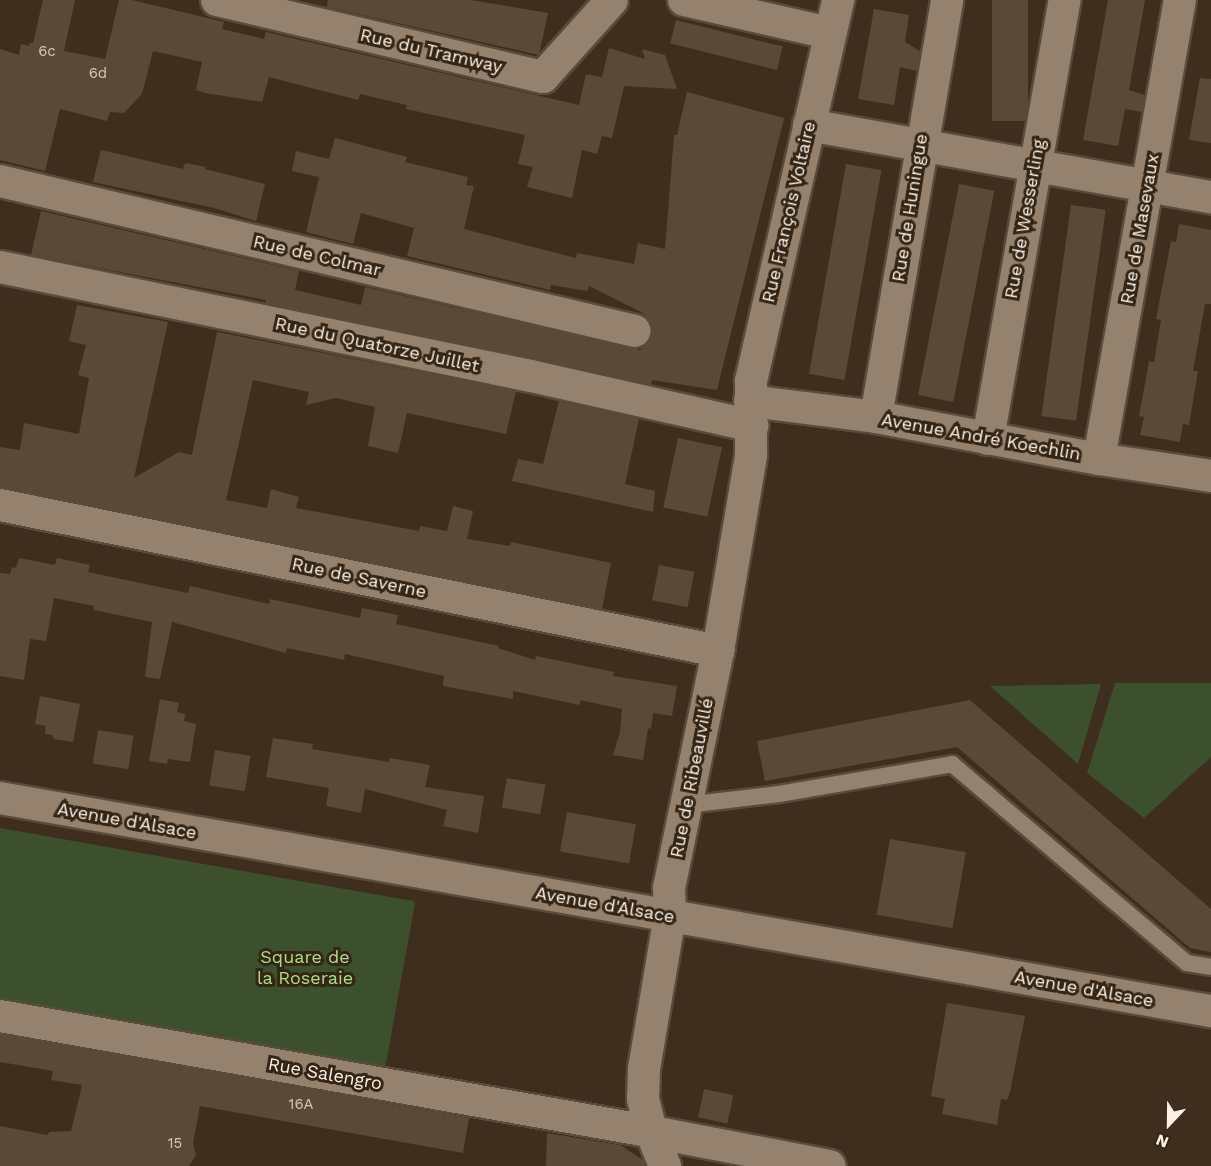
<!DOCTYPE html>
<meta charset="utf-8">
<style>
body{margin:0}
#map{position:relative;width:1211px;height:1166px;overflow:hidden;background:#3f2e1e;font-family:"Work Sans",sans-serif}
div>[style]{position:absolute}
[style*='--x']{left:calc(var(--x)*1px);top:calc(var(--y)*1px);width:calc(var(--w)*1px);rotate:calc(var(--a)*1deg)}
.green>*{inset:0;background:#3c502d}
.building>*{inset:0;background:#5a4937;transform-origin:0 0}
.roads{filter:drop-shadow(2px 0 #594b3c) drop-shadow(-2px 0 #594b3c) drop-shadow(0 2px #594b3c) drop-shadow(0 -2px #594b3c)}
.service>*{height:16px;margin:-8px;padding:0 8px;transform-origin:8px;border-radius:8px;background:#94816e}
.minor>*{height:32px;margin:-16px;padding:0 16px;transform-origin:16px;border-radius:16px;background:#94816e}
span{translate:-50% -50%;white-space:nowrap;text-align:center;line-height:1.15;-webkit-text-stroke:6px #342514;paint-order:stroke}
.number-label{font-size:15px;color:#d4c7ba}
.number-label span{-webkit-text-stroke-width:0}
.street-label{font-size:18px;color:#fcf1e6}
.park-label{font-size:18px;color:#abde84}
.north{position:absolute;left:1139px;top:1094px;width:60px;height:60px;-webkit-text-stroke:4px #342514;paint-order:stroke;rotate:202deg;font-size:16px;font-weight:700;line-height:24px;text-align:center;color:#fcf1e6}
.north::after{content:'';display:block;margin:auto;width:21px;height:27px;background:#fcf1e6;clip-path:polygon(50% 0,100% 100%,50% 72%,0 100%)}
</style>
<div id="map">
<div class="green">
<i style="clip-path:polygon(1115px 683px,1211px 683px,1211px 757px,1144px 818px,1087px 773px)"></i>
<i style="clip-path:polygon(1101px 684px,1078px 764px,990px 686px)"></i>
<i style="clip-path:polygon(0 828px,413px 901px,415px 903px,385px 1069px,0 1000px)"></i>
</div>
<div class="building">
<i style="clip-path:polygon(43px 0,75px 0,64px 51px,105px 59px,119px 0,132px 0,224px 22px,222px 29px,264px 39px,266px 32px,579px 105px,586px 74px,602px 77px,609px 48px,645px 59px,642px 49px,665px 55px,677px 89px,624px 86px,612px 138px,602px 136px,597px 154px,582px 150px,572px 198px,527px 187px,533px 167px,518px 164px,525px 135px,406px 109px,407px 105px,360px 94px,358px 100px,269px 77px,262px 102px,205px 93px,196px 90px,202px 62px,153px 51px,142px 94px,124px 113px,110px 112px,107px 121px,60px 109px,45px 171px,0 160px,0 49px,19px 55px,21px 44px,29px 46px,30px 43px,33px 43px)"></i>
<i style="clip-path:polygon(328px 0,471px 0,548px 13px,539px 55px,327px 7px)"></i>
<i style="left:992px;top:0;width:36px;height:121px"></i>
<i style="clip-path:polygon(1108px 0,1145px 0,1129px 90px,1145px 95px,1142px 112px,1125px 109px,1118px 146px,1083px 140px)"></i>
<i style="clip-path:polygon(874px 9px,909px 15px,905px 42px,920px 51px,917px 71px,900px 67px,894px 105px,858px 99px)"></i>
<i style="left:676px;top:20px;width:110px;height:24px;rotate:14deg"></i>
<i style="clip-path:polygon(1200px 78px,1211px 79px,1211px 143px,1189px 140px)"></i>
<i style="clip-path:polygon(687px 92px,784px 118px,717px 390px,652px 380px,651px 385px,265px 303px,266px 300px,31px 255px,41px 211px,299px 271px,295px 290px,361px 305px,365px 287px,640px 350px,652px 336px,652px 326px,648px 318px,643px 313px,589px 286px,587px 291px,551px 285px,550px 290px,407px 256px,414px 228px,361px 213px,353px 244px,306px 232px,319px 177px,292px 171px,296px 151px,329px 159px,335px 138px,407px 157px,405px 162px,468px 177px,466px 185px,474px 186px,464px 229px,576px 258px,577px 253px,634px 264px,638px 243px,665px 249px,674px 135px,677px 135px)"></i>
<i style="clip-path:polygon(101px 150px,183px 169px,185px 163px,206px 167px,205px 169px,265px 184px,256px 221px,214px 208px,93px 182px)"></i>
<i style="left:846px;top:164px;width:36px;height:213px;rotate:10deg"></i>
<i style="left:959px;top:184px;width:36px;height:215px;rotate:11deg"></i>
<i style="left:1071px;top:205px;width:35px;height:213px;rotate:8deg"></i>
<i style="clip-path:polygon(1179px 224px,1211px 230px,1211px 304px,1205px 304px,1193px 371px,1198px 371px,1189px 425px,1183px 424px,1180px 442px,1140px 435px,1144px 417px,1139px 416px,1149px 361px,1154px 362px,1161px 320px,1156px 319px,1171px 241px,1176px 242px)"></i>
<i style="clip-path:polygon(77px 305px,168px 322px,134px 478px,179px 452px,192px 455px,217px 332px,516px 391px,506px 434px,407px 413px,398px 453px,368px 446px,375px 407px,336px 398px,306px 405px,309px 392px,253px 380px,226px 500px,267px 508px,271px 489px,299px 497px,296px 508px,419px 531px,420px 526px,447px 531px,453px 506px,473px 511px,467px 539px,510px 546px,511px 542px,611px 563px,602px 609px,0 487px,0 447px,20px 450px,24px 423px,79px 434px,89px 378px,78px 375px,86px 345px,69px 341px)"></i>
<i style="clip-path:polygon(559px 401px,639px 419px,625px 484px,655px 491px,653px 512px,512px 481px,518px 459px,543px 464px)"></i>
<i style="left:678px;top:438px;width:45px;height:71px;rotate:12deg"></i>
<i style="clip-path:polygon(19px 558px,55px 565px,57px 558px,90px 565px,88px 572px,188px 593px,190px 586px,269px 604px,270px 599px,360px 618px,362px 608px,398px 615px,396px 624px,499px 646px,498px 648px,535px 660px,536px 656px,614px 672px,613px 676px,677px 686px,672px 716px,653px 713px,651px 729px,648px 728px,643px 760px,613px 755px,620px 732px,622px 709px,580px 700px,580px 705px,513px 691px,513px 699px,443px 686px,444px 676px,345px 654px,344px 660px,287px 648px,286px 653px,172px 622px,160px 679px,145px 677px,152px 622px,94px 610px,94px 606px,54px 598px,46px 641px,30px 639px,24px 680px,0 676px,0 573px,10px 574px,12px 567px,16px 568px)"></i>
<i style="left:659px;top:565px;width:36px;height:36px;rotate:11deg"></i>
<i style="clip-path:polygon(40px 696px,80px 704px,73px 742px,54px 739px,52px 735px,45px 734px,46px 726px,35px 724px)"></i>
<i style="clip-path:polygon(160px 699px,179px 703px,177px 712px,185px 714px,184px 721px,196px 724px,190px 762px,168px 759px,167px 764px,149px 761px)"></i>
<i style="clip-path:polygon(970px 700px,1211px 909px,1211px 952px,1190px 948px,957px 747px,765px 781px,757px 741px)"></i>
<i style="left:98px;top:730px;width:36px;height:34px;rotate:9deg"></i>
<i style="clip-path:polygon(273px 738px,313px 744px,312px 749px,389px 762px,390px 758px,430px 765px,425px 787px,484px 796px,478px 833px,443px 826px,447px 810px,365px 789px,361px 813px,326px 806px,329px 788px,266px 777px)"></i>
<i style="left:215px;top:750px;width:36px;height:36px;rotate:9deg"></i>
<i style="left:507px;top:778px;width:39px;height:30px;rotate:10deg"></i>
<i style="left:567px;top:812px;width:70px;height:40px;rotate:10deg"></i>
<i style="left:890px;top:839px;width:77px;height:77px;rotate:10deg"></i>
<i style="clip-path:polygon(947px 1003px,1025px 1016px,1010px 1092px,1007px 1100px,1001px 1099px,997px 1125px,942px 1114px,945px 1099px,931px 1096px)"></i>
<i style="clip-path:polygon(0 1034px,469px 1118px,463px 1153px,200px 1106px,193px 1143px,196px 1155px,189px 1166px,0 1166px,0 1126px,47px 1135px,50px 1132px,71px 1131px,82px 1085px,51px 1080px,53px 1071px,0 1062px)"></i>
<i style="left:704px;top:1089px;width:30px;height:29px;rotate:12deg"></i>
<i style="clip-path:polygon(547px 1133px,620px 1145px,643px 1160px,646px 1166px,546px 1166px)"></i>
</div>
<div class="roads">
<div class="service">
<i style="--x:686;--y:805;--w:94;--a:-6.7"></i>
<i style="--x:779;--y:794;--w:176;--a:-9.8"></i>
<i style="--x:952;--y:764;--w:308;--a:40.3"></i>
<i style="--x:1187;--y:963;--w:24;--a:9"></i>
</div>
<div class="minor">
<i style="--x:217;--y:0;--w:335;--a:13.3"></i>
<i style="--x:543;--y:77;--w:103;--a:-48.1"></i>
<i style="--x:684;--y:0;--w:149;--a:12.8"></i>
<i style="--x:809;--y:125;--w:408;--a:10.2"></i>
<i style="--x:0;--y:181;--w:652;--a:13.29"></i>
<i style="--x:0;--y:267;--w:542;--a:11.6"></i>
<i style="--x:531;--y:376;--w:227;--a:12.7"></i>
<i style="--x:750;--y:401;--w:127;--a:7.2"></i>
<i style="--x:876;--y:417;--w:227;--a:10.7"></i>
<i style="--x:1099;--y:459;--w:113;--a:8.6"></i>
<i style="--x:876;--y:417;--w:423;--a:-80.3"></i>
<i style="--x:988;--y:439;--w:446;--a:-80.1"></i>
<i style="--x:1099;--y:459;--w:466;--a:-80"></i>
<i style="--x:0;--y:505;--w:733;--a:11.49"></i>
<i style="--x:0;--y:798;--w:1230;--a:9.98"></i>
<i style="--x:0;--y:1016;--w:647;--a:10.06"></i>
<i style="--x:637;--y:1129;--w:196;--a:10.9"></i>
<i style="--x:665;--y:1166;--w:38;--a:-112"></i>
<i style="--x:651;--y:1131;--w:33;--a:-104"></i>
<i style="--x:643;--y:1099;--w:30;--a:-88"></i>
<i style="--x:644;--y:1069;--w:155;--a:-80.4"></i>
<i style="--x:670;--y:916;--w:28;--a:-92"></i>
<i style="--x:669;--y:888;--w:242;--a:-78.3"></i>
<i style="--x:718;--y:651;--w:199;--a:-80.4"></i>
<i style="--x:751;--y:455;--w:74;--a:-90"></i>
<i style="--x:751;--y:381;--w:391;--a:-77.1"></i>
</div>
</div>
<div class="number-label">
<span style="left:47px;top:52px">6c</span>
<span style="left:98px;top:74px">6d</span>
<span style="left:301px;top:1105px">16A</span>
<span style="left:175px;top:1144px">15</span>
</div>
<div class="street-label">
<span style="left:431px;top:51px;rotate:13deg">Rue du Tramway</span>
<span style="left:910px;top:208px;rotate:-81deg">Rue de Huningue</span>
<span style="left:789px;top:212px;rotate:-77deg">Rue François Voltaire</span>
<span style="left:1025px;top:219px;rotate:-80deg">Rue de Wesserling</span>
<span style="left:1140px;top:229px;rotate:-80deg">Rue de Masevaux</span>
<span style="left:317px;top:256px;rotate:13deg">Rue de Colmar</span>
<span style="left:377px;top:345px;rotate:12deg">Rue du Quatorze Juillet</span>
<span style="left:981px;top:437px;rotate:10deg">Avenue André Koechlin</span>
<span style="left:359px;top:578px;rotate:12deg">Rue de Saverne</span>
<span style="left:692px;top:778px;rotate:-79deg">Rue de Ribeauvillé</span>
<span style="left:127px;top:821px;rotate:10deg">Avenue d'Alsace</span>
<span style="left:605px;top:905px;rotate:10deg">Avenue d'Alsace</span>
<span style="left:1084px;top:989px;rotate:10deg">Avenue d'Alsace</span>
<span style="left:325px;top:1074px;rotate:10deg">Rue Salengro</span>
</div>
<div class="park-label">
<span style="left:305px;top:968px">Square de<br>la Roseraie</span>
</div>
<div class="north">N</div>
</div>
